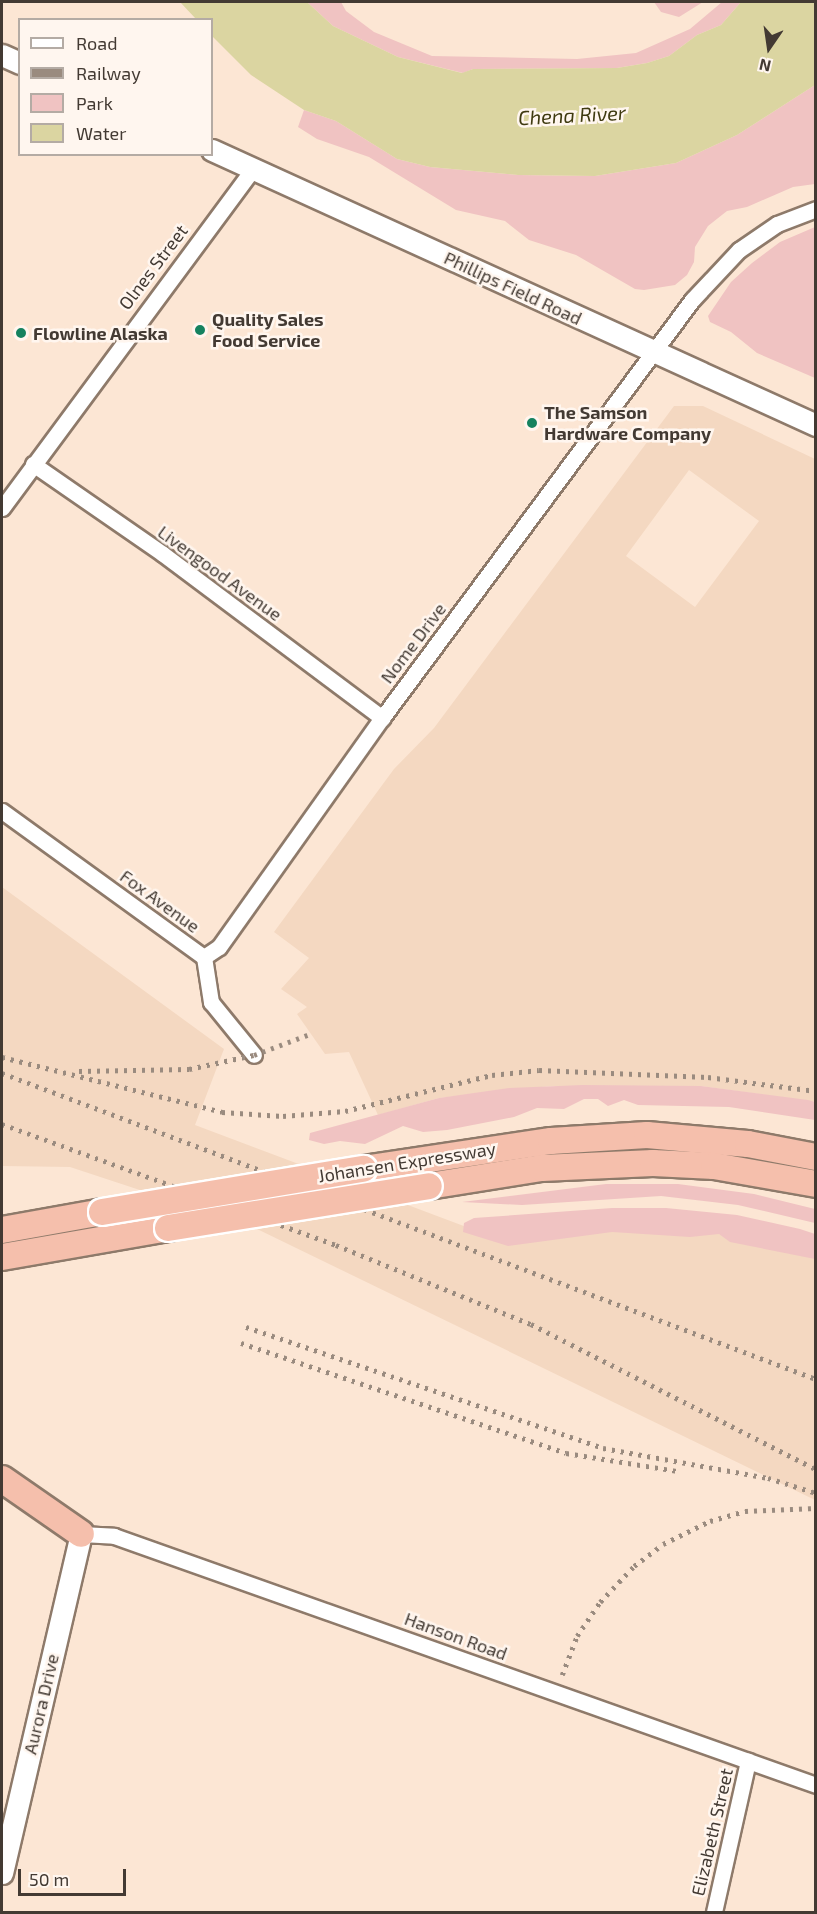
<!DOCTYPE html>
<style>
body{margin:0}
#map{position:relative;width:817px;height:1914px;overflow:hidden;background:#fce6d4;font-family:"Exo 2",sans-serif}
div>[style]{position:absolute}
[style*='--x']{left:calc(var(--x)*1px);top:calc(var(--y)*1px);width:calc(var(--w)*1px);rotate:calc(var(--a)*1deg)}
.built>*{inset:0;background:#f4d8c1}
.green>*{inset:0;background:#f0c3c2}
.water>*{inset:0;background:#dbd5a1}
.roads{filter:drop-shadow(2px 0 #8e7a6a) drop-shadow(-2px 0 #8e7a6a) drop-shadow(0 2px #8e7a6a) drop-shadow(0 -2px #8e7a6a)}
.street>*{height:15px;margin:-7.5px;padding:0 7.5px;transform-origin:7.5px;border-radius:7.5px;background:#fff}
.secondary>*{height:21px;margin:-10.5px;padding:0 10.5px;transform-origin:10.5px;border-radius:10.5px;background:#fff}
.highway>*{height:26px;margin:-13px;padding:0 13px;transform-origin:13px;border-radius:13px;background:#f5bfac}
.rail>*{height:4.5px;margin-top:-2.25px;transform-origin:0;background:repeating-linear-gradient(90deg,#9a8b7f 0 3px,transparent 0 9px)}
.bridges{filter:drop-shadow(2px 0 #fff) drop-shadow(-2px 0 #fff) drop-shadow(0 2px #fff) drop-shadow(0 -2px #fff)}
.highway-bridge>*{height:26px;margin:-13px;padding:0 13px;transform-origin:13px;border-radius:13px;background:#f5bfac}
.dots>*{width:16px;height:16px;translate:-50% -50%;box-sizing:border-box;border:3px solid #fff6ef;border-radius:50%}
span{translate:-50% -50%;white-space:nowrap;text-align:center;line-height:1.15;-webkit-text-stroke:5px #fff6ef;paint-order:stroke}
.street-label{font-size:18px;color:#433a33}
.poi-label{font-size:18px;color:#433a33;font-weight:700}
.left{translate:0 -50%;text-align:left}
.water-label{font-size:20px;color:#3f3a10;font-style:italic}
.frame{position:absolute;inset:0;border:3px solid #433a33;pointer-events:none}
.legend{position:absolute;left:18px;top:18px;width:195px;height:138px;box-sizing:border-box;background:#fff6ef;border:2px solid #b4aba4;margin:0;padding:8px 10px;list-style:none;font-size:18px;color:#433a33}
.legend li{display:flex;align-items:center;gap:12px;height:30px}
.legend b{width:30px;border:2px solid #b4aba4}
.north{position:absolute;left:739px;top:18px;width:60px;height:60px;-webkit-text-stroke:4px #fff6ef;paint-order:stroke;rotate:193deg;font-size:16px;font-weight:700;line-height:24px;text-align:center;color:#433a33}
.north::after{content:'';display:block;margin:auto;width:21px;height:27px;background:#433a33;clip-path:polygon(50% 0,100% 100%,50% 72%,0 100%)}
.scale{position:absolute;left:18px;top:1869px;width:108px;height:27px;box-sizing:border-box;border:3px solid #433a33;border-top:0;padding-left:8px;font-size:18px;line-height:21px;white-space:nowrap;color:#433a33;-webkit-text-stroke:4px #fff6ef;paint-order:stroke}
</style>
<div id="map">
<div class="built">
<i style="clip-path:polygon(evenodd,674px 406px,703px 406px,815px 459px,815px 1102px,701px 1086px,551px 1086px,439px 1098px,378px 1115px,349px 1052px,325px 1054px,297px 1014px,307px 1007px,281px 989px,309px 958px,274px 932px,394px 769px,434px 728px,674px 406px,689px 470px,759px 521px,695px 607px,626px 556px,689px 470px)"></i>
<i style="clip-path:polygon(2px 887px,224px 1049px,195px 1125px,501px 1240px,608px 1222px,728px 1235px,815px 1254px,815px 1500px,255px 1228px,70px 1167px,2px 1166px)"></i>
</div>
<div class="green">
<i style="clip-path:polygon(307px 2px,341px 2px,346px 11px,374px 32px,432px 56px,577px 59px,636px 53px,690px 29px,722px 2px,741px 2px,721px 25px,697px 35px,669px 56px,647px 63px,617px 68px,473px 69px,463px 73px,398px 57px,333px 26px)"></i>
<i style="clip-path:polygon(654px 2px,703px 2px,679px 17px,661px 12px)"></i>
<i style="clip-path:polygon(815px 85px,815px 184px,793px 187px,747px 207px,727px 211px,708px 226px,695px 247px,694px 262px,687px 275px,675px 285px,644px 290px,635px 289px,576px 255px,529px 240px,505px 221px,456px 210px,369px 157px,317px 139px,298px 127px,304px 110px,336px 121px,397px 159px,430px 167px,518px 175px,595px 176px,676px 163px,737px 135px)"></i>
<i style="clip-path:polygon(815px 227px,815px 378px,757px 353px,731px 332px,710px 322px,708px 316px,731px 282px,752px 263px,780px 242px)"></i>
<i style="clip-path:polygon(583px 1085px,701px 1086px,808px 1100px,815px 1102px,815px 1120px,729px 1107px,638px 1105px,624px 1100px,608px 1106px,598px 1099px,584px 1099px,564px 1109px,537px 1108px,514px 1117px,447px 1130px,423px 1132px,403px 1126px,365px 1144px,340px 1141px,324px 1144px,309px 1140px,310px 1133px,439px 1098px,509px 1088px)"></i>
<i style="clip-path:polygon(606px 1184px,678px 1184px,754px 1194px,815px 1209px,815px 1223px,738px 1205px,661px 1196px,522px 1205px,462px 1202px)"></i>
<i style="clip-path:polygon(612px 1208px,666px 1208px,737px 1215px,800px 1229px,815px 1234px,815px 1259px,730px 1242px,719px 1234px,690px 1237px,612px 1232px,508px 1246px,463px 1232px,464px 1223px,474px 1218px)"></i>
</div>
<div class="water">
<i style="clip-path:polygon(180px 2px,307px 2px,333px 26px,398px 57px,462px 73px,473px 69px,617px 68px,647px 63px,669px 56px,697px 35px,721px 25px,741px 2px,815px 2px,815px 85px,737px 135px,676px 163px,595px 176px,518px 175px,430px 167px,397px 159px,336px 121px,304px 110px,251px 75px,212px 36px,212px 20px,196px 19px)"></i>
</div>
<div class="roads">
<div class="street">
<i style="--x:33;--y:464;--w:158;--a:34.7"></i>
<i style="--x:163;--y:554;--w:274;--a:36.8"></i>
<i style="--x:2;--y:508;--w:422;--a:-53.5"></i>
<i style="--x:2;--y:811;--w:249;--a:35.9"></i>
<i style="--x:204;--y:957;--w:46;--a:81.2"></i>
<i style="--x:211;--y:1002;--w:68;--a:50.9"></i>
<i style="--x:204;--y:957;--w:18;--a:-34"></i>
<i style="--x:219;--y:947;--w:281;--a:-54.6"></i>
<i style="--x:382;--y:718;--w:520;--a:-53.44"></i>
<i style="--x:692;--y:300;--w:69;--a:-46.8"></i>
<i style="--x:739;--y:250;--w:46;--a:-34.4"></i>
<i style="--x:777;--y:224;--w:42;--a:-21"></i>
<i style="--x:81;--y:1534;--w:33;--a:3"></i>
<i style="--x:114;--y:1536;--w:745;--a:19.53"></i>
<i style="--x:714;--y:1912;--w:155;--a:-77.3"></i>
</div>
<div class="secondary">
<i style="--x:2;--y:55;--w:20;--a:24"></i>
<i style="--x:212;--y:150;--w:664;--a:24.48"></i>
<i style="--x:2;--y:1873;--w:348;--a:-76.9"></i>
</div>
<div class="highway">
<i style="--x:363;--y:1169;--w:190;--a:-8.5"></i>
<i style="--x:551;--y:1141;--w:96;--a:-3.6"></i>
<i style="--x:647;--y:1135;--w:101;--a:5.1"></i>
<i style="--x:748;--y:1144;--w:69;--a:10.8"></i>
<i style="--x:429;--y:1186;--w:114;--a:-9.1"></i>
<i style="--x:542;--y:1168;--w:111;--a:-2.6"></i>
<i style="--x:653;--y:1163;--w:61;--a:2.8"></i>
<i style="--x:714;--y:1166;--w:104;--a:10"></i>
<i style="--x:2;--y:1230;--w:102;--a:-10.2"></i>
<i style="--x:2;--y:1257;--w:169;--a:-9.9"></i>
<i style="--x:2;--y:1479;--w:96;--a:34.8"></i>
</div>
</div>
<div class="rail">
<i style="--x:2;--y:1057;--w:227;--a:14"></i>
<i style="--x:222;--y:1112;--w:61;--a:3.8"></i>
<i style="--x:283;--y:1116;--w:62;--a:-4.6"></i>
<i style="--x:345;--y:1111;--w:151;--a:-13.8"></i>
<i style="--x:492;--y:1075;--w:47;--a:-6.1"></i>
<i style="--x:539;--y:1070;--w:169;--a:2.4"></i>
<i style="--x:708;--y:1077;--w:109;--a:7.4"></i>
<i style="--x:79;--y:1071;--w:110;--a:-1"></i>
<i style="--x:189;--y:1069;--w:66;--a:-12.2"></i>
<i style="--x:254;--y:1055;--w:60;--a:-20.6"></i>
<i style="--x:2;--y:1073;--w:870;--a:20.6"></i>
<i style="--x:2;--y:1124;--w:355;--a:19.9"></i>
<i style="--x:336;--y:1245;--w:210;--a:22.1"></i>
<i style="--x:531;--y:1324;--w:320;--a:27"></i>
<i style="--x:246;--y:1327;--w:377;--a:18.7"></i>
<i style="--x:603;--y:1448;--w:168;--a:10.3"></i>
<i style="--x:768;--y:1478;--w:50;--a:17.4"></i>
<i style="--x:241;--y:1343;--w:343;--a:18.7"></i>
<i style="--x:566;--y:1453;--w:112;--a:9.2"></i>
<i style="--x:562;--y:1675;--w:42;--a:-69"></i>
<i style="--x:577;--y:1636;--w:41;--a:-55.9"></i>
<i style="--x:600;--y:1602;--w:50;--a:-46.6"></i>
<i style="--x:634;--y:1566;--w:36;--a:-37"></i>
<i style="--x:663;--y:1544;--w:52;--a:-26.1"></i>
<i style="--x:710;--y:1521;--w:36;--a:-16"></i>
<i style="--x:745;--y:1511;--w:71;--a:-2.4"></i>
</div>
<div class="bridges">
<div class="highway-bridge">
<i style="--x:102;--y:1212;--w:265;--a:-9.4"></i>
<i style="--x:168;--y:1228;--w:264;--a:-9.1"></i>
</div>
</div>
<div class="dots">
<i style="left:200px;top:330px;background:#15825f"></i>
<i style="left:21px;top:333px;background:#15825f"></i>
<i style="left:532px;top:423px;background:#15825f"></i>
</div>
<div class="street-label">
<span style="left:153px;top:267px;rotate:-53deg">Olnes Street</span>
<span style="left:513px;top:288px;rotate:25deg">Phillips Field Road</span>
<span style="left:220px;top:573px;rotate:36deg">Livengood Avenue</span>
<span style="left:413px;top:643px;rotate:-53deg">Nome Drive</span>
<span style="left:160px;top:901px;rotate:36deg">Fox Avenue</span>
<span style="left:407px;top:1162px;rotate:-9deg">Johansen Expressway</span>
<span style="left:456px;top:1636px;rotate:20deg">Hanson Road</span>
<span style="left:41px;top:1704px;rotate:-77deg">Aurora Drive</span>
<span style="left:712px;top:1832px;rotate:-77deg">Elizabeth Street</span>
</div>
<div class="poi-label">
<span class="left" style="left:212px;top:330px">Quality Sales<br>Food Service</span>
<span class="left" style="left:33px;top:333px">Flowline Alaska</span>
<span class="left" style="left:544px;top:423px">The Samson<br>Hardware Company</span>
</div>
<div class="water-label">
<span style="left:572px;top:115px;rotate:-3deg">Chena River</span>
</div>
<div class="frame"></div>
<ul class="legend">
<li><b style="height:8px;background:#fff"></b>Road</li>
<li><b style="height:8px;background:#9a8b7f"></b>Railway</li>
<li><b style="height:16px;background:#f0c3c2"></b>Park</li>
<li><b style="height:16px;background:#dbd5a1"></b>Water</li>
</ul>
<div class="north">N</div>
<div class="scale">50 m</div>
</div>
